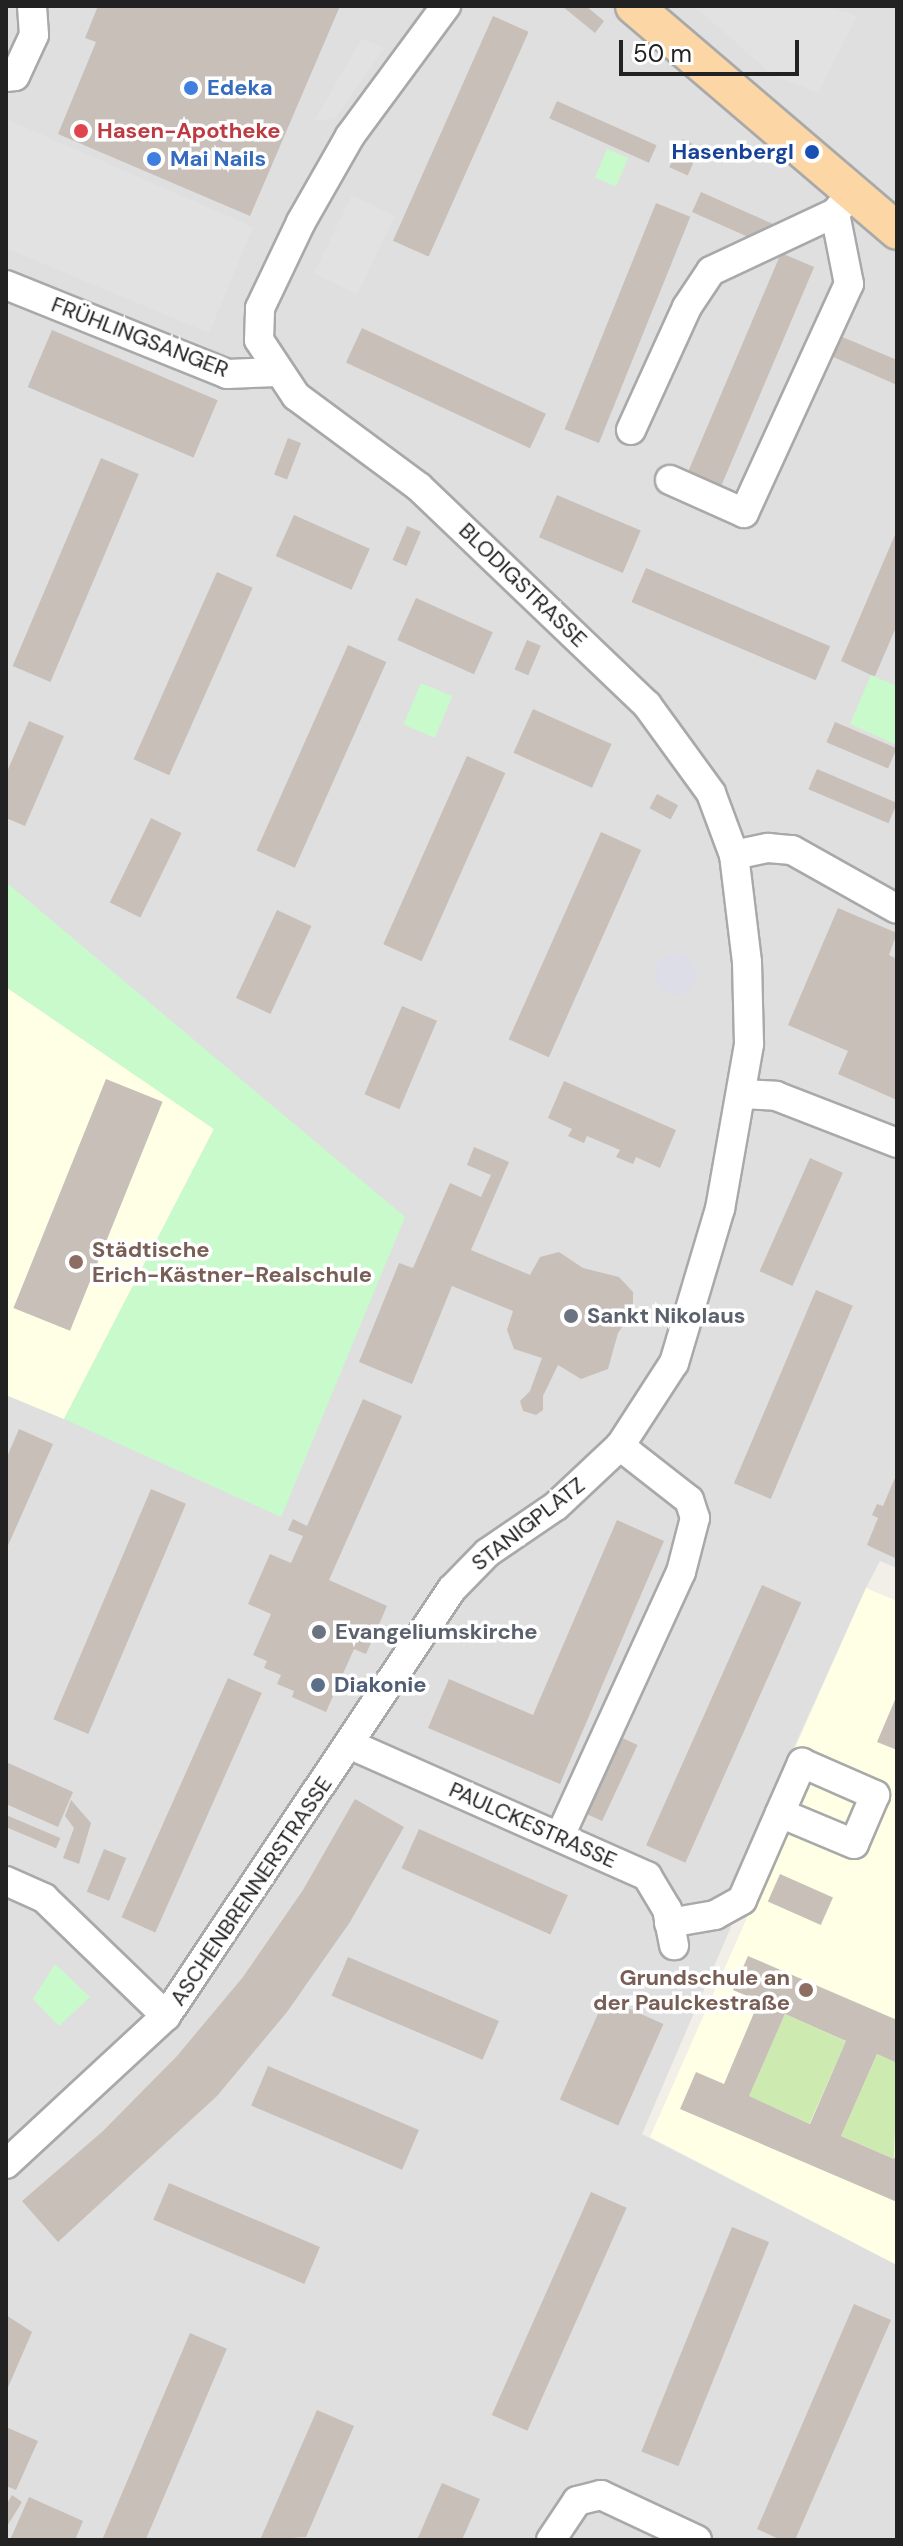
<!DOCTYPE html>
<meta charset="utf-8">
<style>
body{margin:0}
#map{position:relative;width:903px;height:2546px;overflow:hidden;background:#f2efe9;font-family:"DM Sans",sans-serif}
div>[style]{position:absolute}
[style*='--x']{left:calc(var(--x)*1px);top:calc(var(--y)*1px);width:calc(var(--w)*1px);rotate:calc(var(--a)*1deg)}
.residential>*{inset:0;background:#e0dfdf}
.education>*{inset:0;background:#ffffe5}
.grass>*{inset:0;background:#cdebb0;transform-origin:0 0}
.park>*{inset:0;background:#c8facc;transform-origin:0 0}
.parking>*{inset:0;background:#e2e2e2;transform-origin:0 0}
.plaza>*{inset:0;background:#dddde8}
.round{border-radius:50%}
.building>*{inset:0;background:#c7bfb8;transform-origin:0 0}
.roads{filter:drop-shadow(2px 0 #a9a9a9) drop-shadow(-2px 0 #a9a9a9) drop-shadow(0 2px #a9a9a9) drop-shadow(0 -2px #a9a9a9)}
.minor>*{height:28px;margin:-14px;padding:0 14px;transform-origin:14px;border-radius:14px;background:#fff}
.major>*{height:36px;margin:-18px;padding:0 18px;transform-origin:18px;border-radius:18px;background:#fcd6a4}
.dots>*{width:22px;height:22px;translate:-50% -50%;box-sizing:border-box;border:4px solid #fff;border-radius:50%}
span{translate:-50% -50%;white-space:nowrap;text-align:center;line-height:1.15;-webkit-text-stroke:7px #fff;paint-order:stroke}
.shop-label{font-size:22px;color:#366cbe;font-weight:700}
.left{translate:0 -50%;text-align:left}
.health-label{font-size:22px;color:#be3a42;font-weight:700}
.transit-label{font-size:22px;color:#164399;font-weight:700}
.right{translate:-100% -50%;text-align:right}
.street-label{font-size:22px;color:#222}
.education-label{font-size:22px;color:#785e54;font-weight:700}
.worship-label{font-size:22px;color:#5b616d;font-weight:700}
.service-label{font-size:22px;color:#4e5e75;font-weight:700}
.frame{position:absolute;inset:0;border:8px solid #222;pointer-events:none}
.scale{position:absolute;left:619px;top:40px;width:180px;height:36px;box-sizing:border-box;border:4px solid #222;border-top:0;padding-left:10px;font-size:24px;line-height:28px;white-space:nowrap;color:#222;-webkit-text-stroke:6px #fff;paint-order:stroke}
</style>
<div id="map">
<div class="residential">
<i style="clip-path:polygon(6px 6px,897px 6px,897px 1568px,880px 1561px,866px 1588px,731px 1887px,731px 1927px,642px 2134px,897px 2265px,897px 2540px,6px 2540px,6px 1395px,64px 1419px,214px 1129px,6px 987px)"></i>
</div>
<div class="education">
<i style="clip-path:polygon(6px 987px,214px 1129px,64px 1419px,6px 1395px)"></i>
<i style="clip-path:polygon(866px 1588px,897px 1601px,897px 2265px,650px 2137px,780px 1843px,758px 1832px)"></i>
</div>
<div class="grass">
<i style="left:785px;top:2014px;width:67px;height:90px;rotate:24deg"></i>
<i style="clip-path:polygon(877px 2054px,897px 2063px,894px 2159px,841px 2136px)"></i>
</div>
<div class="park">
<i style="left:607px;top:149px;width:23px;height:31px;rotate:23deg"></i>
<i style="clip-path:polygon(871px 675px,897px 686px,897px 745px,850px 724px)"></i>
<i style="left:421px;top:683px;width:34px;height:45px;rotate:23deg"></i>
<i style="clip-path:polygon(6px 882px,405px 1217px,281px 1517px,64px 1419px,214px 1129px,6px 987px)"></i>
<i style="clip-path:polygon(55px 1964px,90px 1997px,59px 2026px,33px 1999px)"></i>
</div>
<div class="parking">
<i style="clip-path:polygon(694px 6px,824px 6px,857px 16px,818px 93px,773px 75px)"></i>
<i style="clip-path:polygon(362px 39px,384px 48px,335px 119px,314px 121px)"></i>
<i style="clip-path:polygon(6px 119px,253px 227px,209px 333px,6px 248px)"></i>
<i style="left:352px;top:195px;width:48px;height:87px;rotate:26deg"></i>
</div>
<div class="plaza">
<i class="round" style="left:655px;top:953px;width:42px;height:42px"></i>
</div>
<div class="building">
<i style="clip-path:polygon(98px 6px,340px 6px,250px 216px,58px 134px,96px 42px,85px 38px)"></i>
<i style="clip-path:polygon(562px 6px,586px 6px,604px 21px,595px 33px)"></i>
<i style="left:493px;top:16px;width:39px;height:246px;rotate:24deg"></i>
<i style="left:557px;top:101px;width:109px;height:19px;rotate:24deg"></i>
<i style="left:682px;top:139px;width:20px;height:31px;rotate:24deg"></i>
<i style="left:701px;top:192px;width:78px;height:22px;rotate:24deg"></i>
<i style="left:656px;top:203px;width:37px;height:244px;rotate:22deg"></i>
<i style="left:781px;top:253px;width:36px;height:248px;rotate:23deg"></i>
<i style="left:362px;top:328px;width:203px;height:38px;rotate:25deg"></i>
<i style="left:52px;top:330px;width:180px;height:62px;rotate:23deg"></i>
<i style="clip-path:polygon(840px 336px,897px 360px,897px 385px,831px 356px)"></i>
<i style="left:288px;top:438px;width:14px;height:39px;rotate:21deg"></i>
<i style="left:101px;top:458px;width:41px;height:226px;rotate:23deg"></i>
<i style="left:557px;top:495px;width:91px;height:46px;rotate:23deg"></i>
<i style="left:294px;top:515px;width:83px;height:45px;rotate:24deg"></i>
<i style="left:407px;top:526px;width:15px;height:37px;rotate:23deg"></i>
<i style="clip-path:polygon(897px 530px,897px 625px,875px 676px,871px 675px,841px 661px)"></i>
<i style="left:646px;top:568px;width:200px;height:37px;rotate:23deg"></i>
<i style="left:217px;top:572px;width:39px;height:205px;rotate:24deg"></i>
<i style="left:416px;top:598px;width:84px;height:46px;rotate:24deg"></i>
<i style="left:527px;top:640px;width:15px;height:32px;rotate:23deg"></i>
<i style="left:348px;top:645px;width:42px;height:225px;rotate:24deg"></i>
<i style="left:533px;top:709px;width:86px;height:48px;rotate:24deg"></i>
<i style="clip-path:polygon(29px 721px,64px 736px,25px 826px,6px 818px,6px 774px)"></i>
<i style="left:835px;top:722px;width:67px;height:22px;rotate:23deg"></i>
<i style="left:467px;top:756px;width:42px;height:206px;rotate:24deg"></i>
<i style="left:817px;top:769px;width:87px;height:22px;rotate:23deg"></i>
<i style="left:657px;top:794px;width:24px;height:16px;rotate:28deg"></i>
<i style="left:151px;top:818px;width:34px;height:94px;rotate:26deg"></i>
<i style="left:601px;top:832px;width:44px;height:227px;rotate:24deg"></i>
<i style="clip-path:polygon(838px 908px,897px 933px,889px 955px,897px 959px,897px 1100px,838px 1074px,848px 1051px,788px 1025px)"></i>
<i style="left:277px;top:910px;width:38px;height:97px;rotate:25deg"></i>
<i style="left:402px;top:1006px;width:38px;height:96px;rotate:23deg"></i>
<i style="left:106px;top:1079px;width:61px;height:247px;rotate:22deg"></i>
<i style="clip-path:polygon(564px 1081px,676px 1130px,660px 1168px,636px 1157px,633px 1164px,616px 1157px,620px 1150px,587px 1136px,584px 1143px,568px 1136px,572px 1129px,548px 1118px)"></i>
<i style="clip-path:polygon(474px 1147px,509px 1162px,471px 1250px,530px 1275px,540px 1257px,559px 1252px,583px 1268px,619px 1277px,633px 1292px,633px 1311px,618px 1333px,608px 1369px,581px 1379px,558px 1365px,543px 1396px,543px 1410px,536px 1415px,523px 1411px,520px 1401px,530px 1391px,542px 1358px,514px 1349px,507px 1330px,513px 1311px,452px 1286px,412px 1384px,359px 1362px,399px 1263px,413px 1268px,450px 1183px,481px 1197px,491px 1175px,467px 1165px)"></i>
<i style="left:810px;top:1158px;width:36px;height:124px;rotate:24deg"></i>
<i style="left:816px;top:1290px;width:40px;height:210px;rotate:23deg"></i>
<i style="clip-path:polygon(363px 1399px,402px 1416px,329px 1580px,387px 1606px,366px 1654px,354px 1649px,326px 1712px,292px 1697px,294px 1691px,277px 1684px,281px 1675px,264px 1668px,267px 1661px,253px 1655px,271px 1614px,248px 1604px,270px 1554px,291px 1563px,303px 1536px,288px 1530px,293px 1519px,307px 1526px)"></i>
<i style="clip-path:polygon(19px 1429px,53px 1444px,6px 1550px,6px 1459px)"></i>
<i style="clip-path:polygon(897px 1473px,897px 1559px,867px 1545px,878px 1518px,872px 1515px,877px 1504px,883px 1506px)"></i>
<i style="left:151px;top:1489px;width:38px;height:250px;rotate:23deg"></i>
<i style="clip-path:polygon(617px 1520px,664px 1541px,560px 1784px,428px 1728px,449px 1679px,533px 1715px)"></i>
<i style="left:762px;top:1585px;width:43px;height:285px;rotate:24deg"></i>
<i style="left:228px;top:1678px;width:37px;height:262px;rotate:24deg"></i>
<i style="clip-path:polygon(897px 1695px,897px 1750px,877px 1742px)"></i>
<i style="left:614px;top:1734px;width:26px;height:84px;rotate:25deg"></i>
<i style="clip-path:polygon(6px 1762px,73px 1792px,58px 1827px,6px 1804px)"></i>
<i style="clip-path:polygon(355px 1799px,404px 1827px,350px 1922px,287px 2012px,217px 2096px,58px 2242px,22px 2201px,103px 2131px,177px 2056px,243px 1977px,303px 1890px)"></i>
<i style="clip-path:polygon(71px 1800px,91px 1823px,79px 1864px,63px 1858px,74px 1828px,65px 1816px)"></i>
<i style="left:6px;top:1815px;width:59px;height:11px;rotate:23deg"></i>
<i style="left:419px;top:1829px;width:163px;height:43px;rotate:24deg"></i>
<i style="left:104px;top:1849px;width:24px;height:46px;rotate:22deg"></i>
<i style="left:780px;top:1874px;width:58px;height:30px;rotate:24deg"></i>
<i style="clip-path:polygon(evenodd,748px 1956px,897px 2020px,897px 2063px,877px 2054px,841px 2136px,894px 2159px,897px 2152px,897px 2202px,680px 2109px,696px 2072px,724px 2084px,759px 2001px,733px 1990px,748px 1956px,785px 2014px,846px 2041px,810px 2124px,749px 2096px,785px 2014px)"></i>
<i style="left:348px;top:1957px;width:164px;height:42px;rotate:23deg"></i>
<i style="left:605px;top:1998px;width:64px;height:111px;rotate:24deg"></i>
<i style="left:268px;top:2066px;width:164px;height:43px;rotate:23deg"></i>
<i style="left:169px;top:2183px;width:164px;height:40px;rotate:23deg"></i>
<i style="left:591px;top:2192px;width:39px;height:244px;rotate:24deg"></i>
<i style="left:732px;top:2227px;width:40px;height:242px;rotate:22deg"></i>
<i style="clip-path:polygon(854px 2304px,891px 2320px,795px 2540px,781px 2540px,757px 2529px)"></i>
<i style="clip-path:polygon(6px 2315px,32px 2332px,6px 2392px)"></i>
<i style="left:190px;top:2333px;width:40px;height:226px;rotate:23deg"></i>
<i style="clip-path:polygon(317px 2410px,354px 2426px,306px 2537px,260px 2540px)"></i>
<i style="clip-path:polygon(6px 2427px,38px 2441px,16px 2490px,6px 2486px)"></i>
<i style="clip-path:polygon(442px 2483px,480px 2499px,462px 2540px,417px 2540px)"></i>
<i style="clip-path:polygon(12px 2495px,22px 2502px,6px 2528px,6px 2505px)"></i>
<i style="clip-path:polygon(29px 2497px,83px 2521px,75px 2540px,10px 2540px)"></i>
</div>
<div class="roads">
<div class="minor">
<i style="--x:6;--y:77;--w:9;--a:-6"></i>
<i style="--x:15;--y:76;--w:45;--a:-65.1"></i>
<i style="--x:34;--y:35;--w:29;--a:-94"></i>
<i style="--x:6;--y:285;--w:238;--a:21.9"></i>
<i style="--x:227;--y:374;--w:49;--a:-2.3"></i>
<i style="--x:631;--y:430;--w:135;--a:-65.5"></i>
<i style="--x:687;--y:307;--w:43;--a:-56.3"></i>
<i style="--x:711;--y:271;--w:137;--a:-25.1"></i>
<i style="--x:835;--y:213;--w:16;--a:-50"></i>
<i style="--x:670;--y:480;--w:81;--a:24"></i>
<i style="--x:744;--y:513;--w:252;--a:-65.4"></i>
<i style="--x:849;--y:284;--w:72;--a:-101.2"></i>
<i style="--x:734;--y:855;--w:35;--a:-12"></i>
<i style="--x:768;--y:848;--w:24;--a:5"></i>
<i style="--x:792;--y:850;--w:120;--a:29.3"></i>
<i style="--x:742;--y:1094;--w:34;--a:3"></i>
<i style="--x:776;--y:1096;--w:130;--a:21.2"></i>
<i style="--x:349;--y:1744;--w:326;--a:23.9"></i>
<i style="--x:647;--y:1876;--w:39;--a:59"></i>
<i style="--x:667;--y:1909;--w:37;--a:79"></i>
<i style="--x:560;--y:1836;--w:290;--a:-65.4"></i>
<i style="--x:681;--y:1572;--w:56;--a:-75.5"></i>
<i style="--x:695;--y:1518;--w:19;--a:-108"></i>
<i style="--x:689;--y:1500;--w:88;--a:-142"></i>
<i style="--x:6;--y:1881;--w:42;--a:24.1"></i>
<i style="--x:44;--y:1898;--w:170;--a:44"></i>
<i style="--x:669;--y:1923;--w:47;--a:-9.9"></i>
<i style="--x:715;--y:1915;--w:31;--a:-29"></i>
<i style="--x:742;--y:1900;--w:95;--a:-66.4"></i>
<i style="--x:780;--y:1813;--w:55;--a:-66.3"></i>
<i style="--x:802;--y:1763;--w:80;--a:23.7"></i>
<i style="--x:875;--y:1795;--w:53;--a:113.2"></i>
<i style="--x:854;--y:1844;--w:80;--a:-157.3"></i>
<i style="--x:6;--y:2164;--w:218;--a:-42.8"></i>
<i style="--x:166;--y:2016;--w:514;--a:-56.19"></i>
<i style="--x:452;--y:1589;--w:50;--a:-45.8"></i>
<i style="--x:487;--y:1553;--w:83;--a:-34.3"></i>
<i style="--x:556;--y:1506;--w:88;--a:-43.2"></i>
<i style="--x:620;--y:1446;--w:99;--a:-57"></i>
<i style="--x:674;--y:1363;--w:161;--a:-73.4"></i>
<i style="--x:720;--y:1209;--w:168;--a:-80"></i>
<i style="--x:749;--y:1044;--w:82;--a:-91.4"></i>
<i style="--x:747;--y:962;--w:108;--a:-96.9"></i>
<i style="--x:734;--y:855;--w:66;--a:-110.4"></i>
<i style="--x:711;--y:793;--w:109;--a:-126"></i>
<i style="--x:647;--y:705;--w:315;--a:-136.3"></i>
<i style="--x:419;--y:487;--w:153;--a:-143.5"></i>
<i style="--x:296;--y:396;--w:67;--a:-123.5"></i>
<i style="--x:259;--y:340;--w:32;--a:-88"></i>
<i style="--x:260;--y:308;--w:95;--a:-64.5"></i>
<i style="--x:301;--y:222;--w:99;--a:-60.3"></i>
<i style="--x:350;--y:136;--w:162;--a:-53.6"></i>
<i style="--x:551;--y:2540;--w:47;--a:-56.3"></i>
<i style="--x:577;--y:2501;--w:25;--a:-14"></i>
<i style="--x:601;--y:2495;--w:106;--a:25.1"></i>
</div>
<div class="major">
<i style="--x:634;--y:6;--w:346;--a:40.5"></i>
</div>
</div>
<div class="dots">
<i style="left:191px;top:88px;background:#3f7fe0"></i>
<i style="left:81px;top:131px;background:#e0444e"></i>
<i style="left:812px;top:152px;background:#1a4fb4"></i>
<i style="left:154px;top:159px;background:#3f7fe0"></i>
<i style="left:76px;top:1262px;background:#8d6e63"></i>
<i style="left:571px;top:1316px;background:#6b7280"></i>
<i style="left:319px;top:1632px;background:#6b7280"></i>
<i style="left:318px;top:1685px;background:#5c6f8a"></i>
<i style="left:806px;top:1990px;background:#8d6e63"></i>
</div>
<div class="shop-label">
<span class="left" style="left:207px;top:88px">Edeka</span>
<span class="left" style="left:170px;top:159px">Mai Nails</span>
</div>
<div class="health-label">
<span class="left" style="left:97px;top:131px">Hasen-Apotheke</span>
</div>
<div class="transit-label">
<span class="right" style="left:794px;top:152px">Hasenbergl</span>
</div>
<div class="street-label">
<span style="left:140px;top:337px;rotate:21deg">FRÜHLINGSANGER</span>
<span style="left:523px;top:585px;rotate:44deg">BLODIGSTRASSE</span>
<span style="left:528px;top:1524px;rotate:-38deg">STANIGPLATZ</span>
<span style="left:533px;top:1825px;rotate:24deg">PAULCKESTRASSE</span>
<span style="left:251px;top:1891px;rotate:-56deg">ASCHENBRENNERSTRASSE</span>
</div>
<div class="education-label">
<span class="left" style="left:92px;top:1262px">Städtische<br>Erich-Kästner-Realschule</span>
<span class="right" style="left:790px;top:1990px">Grundschule an<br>der Paulckestraße</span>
</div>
<div class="worship-label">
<span class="left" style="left:587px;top:1316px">Sankt Nikolaus</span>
<span class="left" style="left:335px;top:1632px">Evangeliumskirche</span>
</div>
<div class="service-label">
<span class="left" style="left:334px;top:1685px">Diakonie</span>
</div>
<div class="frame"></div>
<div class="scale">50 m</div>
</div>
